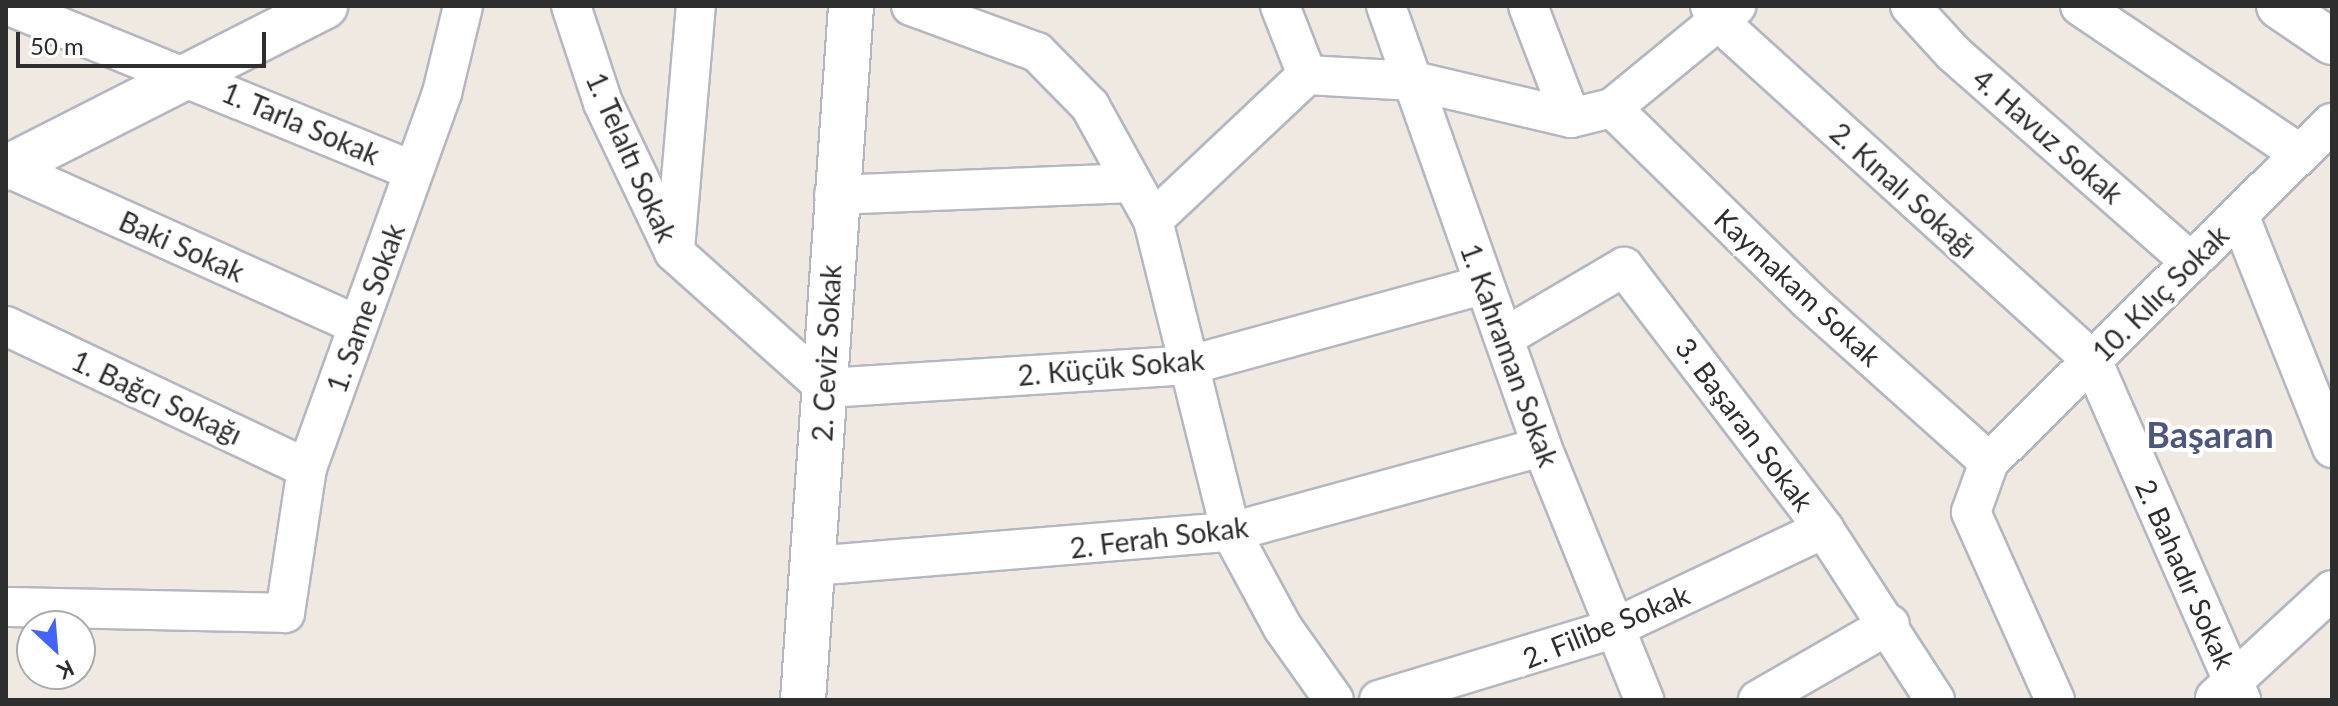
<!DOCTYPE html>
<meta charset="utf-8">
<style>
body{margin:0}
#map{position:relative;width:2338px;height:706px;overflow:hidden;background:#efe9e1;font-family:Lato,sans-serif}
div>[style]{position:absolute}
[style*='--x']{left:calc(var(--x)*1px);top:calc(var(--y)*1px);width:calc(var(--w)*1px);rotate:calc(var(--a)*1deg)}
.roads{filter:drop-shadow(2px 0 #b4b7c1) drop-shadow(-2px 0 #b4b7c1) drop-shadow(0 2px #b4b7c1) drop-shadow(0 -2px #b4b7c1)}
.minor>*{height:38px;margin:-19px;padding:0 19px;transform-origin:19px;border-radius:19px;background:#fff}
.tertiary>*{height:44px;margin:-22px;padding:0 22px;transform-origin:22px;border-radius:22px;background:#fff}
.secondary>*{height:44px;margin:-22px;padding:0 22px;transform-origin:22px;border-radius:22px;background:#fff}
span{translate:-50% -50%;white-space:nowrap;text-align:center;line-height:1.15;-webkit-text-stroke:8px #fff;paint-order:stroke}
.street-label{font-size:28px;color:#2e2e2e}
.district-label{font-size:36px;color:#4d5680;font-weight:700}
.frame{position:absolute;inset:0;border:8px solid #2e2e2e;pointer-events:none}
.north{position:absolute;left:16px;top:610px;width:80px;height:80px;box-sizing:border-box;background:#fff;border:2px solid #ababab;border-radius:50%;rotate:154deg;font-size:22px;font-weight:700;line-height:32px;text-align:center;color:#2e2e2e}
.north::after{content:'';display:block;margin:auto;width:28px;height:36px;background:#4264fb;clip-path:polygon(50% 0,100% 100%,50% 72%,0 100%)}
.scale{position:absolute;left:16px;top:32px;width:250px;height:36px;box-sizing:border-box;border:4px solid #2e2e2e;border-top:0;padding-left:10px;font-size:24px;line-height:28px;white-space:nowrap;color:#2e2e2e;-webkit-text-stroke:6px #fff;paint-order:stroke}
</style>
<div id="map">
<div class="roads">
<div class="minor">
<i style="--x:9;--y:6;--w:437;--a:22.2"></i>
<i style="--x:571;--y:6;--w:102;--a:71.7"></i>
<i style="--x:603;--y:103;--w:165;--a:64.5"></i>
<i style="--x:674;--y:252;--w:204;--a:41.8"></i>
<i style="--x:826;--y:388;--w:365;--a:-3.6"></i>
<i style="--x:1190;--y:365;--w:304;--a:-15.3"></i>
<i style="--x:911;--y:6;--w:134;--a:20.1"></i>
<i style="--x:1037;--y:52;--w:76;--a:45.5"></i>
<i style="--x:1090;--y:106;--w:130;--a:61.1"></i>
<i style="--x:1153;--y:220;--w:322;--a:76"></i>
<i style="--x:1231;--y:532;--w:109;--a:61.6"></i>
<i style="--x:1283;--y:628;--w:88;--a:54.7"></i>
<i style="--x:1280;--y:6;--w:74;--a:68.6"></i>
<i style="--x:1386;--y:6;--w:468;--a:70.5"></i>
<i style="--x:1542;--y:447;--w:273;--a:68"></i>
<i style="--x:1528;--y:6;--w:120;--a:69"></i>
<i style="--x:1710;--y:6;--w:16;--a:63"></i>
<i style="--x:1717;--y:20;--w:506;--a:42.2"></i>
<i style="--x:2092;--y:360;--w:371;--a:66.3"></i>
<i style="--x:1910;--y:6;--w:64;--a:47.5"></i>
<i style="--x:1953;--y:53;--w:317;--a:41.3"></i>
<i style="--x:2080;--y:6;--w:265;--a:33.9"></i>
<i style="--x:1612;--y:108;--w:276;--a:44.4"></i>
<i style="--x:1809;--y:301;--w:241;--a:41.8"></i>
<i style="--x:6;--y:167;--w:386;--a:24.2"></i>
<i style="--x:834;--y:195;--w:298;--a:-2.3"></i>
<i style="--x:2239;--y:215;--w:251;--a:68.2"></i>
<i style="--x:1153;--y:220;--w:212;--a:-43.3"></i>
<i style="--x:1307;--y:75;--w:107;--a:3.2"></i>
<i style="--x:1414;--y:81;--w:161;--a:13.3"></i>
<i style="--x:1571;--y:118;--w:42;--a:-13.7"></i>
<i style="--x:1612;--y:108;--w:161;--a:-39.4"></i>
<i style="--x:675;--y:249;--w:244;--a:-85.1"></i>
<i style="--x:6;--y:326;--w:333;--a:25.3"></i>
<i style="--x:1505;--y:337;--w:138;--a:-30.5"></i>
<i style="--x:1624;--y:267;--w:330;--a:52.6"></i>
<i style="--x:1824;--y:529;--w:204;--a:57"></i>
<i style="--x:813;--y:566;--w:419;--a:-4.7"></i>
<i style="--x:1231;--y:532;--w:322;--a:-15.3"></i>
<i style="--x:6;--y:607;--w:279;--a:1.2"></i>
<i style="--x:285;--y:613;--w:147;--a:-81.4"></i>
<i style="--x:307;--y:468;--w:399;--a:-70.2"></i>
<i style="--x:442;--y:93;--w:89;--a:-76.4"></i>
<i style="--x:2215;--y:698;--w:159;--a:-42.7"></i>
<i style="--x:1379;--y:700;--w:244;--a:-16.9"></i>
<i style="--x:1612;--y:629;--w:234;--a:-25.3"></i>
<i style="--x:1758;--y:700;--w:152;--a:-29.9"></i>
<i style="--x:2055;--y:700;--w:206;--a:-114.1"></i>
<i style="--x:1971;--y:512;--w:53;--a:-70.2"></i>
<i style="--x:1989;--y:462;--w:482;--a:-44.7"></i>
</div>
<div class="tertiary">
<i style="--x:2279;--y:6;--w:64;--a:34.2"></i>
</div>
<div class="secondary">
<i style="--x:6;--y:168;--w:358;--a:-26.9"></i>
<i style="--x:803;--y:700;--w:696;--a:-86.04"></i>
</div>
</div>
<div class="street-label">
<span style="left:301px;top:123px;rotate:23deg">1. Tarla Sokak</span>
<span style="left:2048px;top:136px;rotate:41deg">4. Havuz Sokak</span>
<span style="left:632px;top:157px;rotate:66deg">1. Telaltı Sokak</span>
<span style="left:1904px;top:190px;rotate:42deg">2. Kınalı Sokağı</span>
<span style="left:182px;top:246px;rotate:24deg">Baki Sokak</span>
<span style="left:1798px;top:287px;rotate:43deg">Kaymakam Sokak</span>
<span style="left:2160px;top:293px;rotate:-45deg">10. Kılıç Sokak</span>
<span style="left:365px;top:308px;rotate:-70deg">1. Same Sokak</span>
<span style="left:826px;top:353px;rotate:-87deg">2. Ceviz Sokak</span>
<span style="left:1510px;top:355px;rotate:70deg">1. Kahraman Sokak</span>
<span style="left:1111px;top:367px;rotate:-5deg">2. Küçük Sokak</span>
<span style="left:157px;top:397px;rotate:25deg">1. Bağcı Sokağı</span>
<span style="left:1745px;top:424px;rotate:53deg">3. Başaran Sokak</span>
<span style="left:1159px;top:537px;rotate:-7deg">2. Ferah Sokak</span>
<span style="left:2186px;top:574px;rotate:66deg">2. Bahadır Sokak</span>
<span style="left:1606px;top:626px;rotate:-22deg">2. Filibe Sokak</span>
</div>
<div class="district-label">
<span style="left:2210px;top:435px">Başaran</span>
</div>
<div class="frame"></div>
<div class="north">K</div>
<div class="scale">50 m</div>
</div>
